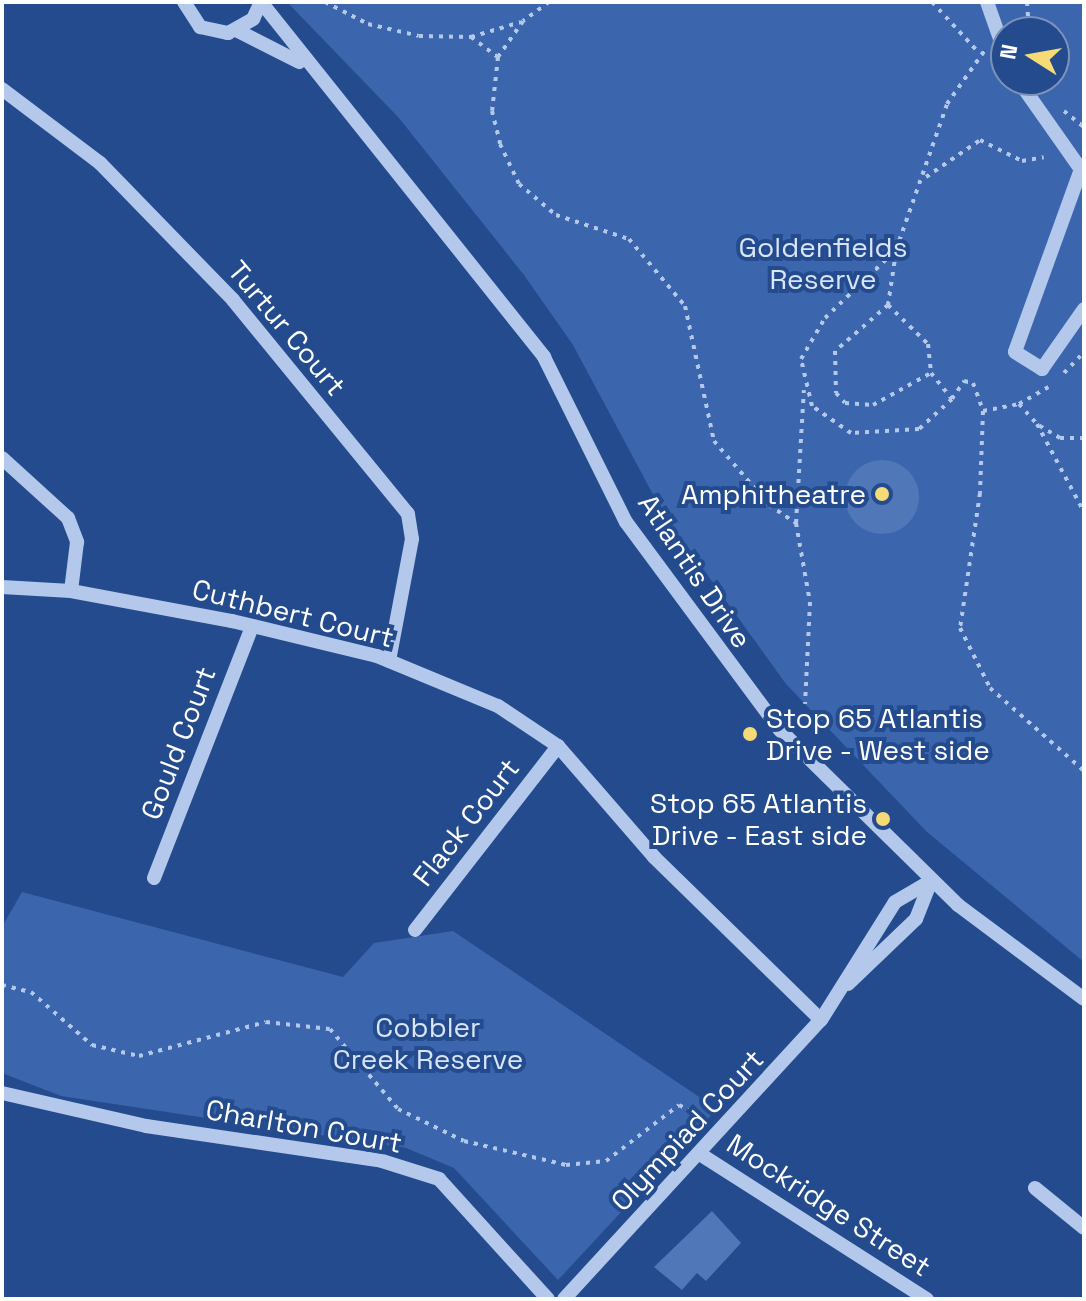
<!DOCTYPE html>
<style>
body{margin:0}
#map{position:relative;width:1086px;height:1301px;overflow:hidden;background:#234b8e;font-family:"Space Grotesk",sans-serif}
div>[style]{position:absolute}
[style*='--x']{left:calc(var(--x)*1px);top:calc(var(--y)*1px);width:calc(var(--w)*1px);rotate:calc(var(--a)*1deg)}
.green>*{inset:0;background:#3b66ad}
.building>*{inset:0;background:#5077b7}
.round{border-radius:50%}
.path>*{height:4px;margin-top:-2px;transform-origin:0;background:repeating-linear-gradient(90deg,#b3c8eb 0 4px,transparent 0 10px)}
.minor>*{height:14px;margin:-7px;padding:0 7px;transform-origin:7px;border-radius:7px;background:#b3c8eb}
.dots>*{width:22px;height:22px;translate:-50% -50%;box-sizing:border-box;border:4px solid #234b8e;border-radius:50%}
span{translate:-50% -50%;white-space:nowrap;text-align:center;line-height:1.15;-webkit-text-stroke:8px #234b8e;paint-order:stroke}
.park-label{font-size:28px;color:#d8e4f8}
.street-label{font-size:28px;color:#fff}
.poi-label{font-size:28px;color:#fff}
.right{translate:-100% -50%;text-align:right}
.left{translate:0 -50%;text-align:left}
.frame{position:absolute;inset:0;border:4px solid #fff;pointer-events:none}
.north{position:absolute;left:990px;top:16px;width:80px;height:80px;box-sizing:border-box;background:#234b8e;border:2px solid #7b93bb;border-radius:50%;rotate:281deg;font-size:22px;font-weight:700;line-height:32px;text-align:center;color:#fff}
.north::after{content:'';display:block;margin:auto;width:28px;height:36px;background:#f6da76;clip-path:polygon(50% 0,100% 100%,50% 72%,0 100%)}
</style>
<div id="map">
<div class="green">
<i style="clip-path:polygon(evenodd,287px 2px,1084px 2px,1084px 962px,927px 832px,786px 684px,664px 515px,573px 345px,524px 275px,399px 118px,287px 2px,1006px 32px,1054px 32px,1054px 80px,1006px 80px,1006px 32px)"></i>
<i style="clip-path:polygon(22px 892px,343px 977px,374px 943px,453px 931px,717px 1109px,558px 1280px,454px 1168px,406px 1148px,61px 1096px,2px 1073px,2px 927px)"></i>
</div>
<div class="building">
<i class="round" style="left:845px;top:460px;width:74px;height:74px"></i>
<i style="clip-path:polygon(712px 1211px,741px 1243px,706px 1281px,697px 1273px,682px 1290px,654px 1267px)"></i>
</div>
<div class="path">
<i style="--x:325;--y:2;--w:48;--a:27.1"></i>
<i style="--x:368;--y:24;--w:52;--a:13.2"></i>
<i style="--x:419;--y:36;--w:52;--a:1.1"></i>
<i style="--x:471;--y:37;--w:52;--a:-16.7"></i>
<i style="--x:549;--y:2;--w:32;--a:144"></i>
<i style="--x:523;--y:21;--w:44;--a:124.8"></i>
<i style="--x:498;--y:57;--w:54;--a:96.3"></i>
<i style="--x:492;--y:111;--w:34;--a:76"></i>
<i style="--x:500;--y:144;--w:44;--a:64.6"></i>
<i style="--x:519;--y:184;--w:48;--a:40"></i>
<i style="--x:556;--y:215;--w:77;--a:18.2"></i>
<i style="--x:629;--y:239;--w:87;--a:50.1"></i>
<i style="--x:685;--y:306;--w:138;--a:77.9"></i>
<i style="--x:714;--y:441;--w:84;--a:49.3"></i>
<i style="--x:769;--y:505;--w:32;--a:34"></i>
<i style="--x:796;--y:523;--w:80;--a:80"></i>
<i style="--x:810;--y:602;--w:102;--a:92.8"></i>
<i style="--x:932;--y:2;--w:69;--a:47.3"></i>
<i style="--x:1027;--y:2;--w:28;--a:86"></i>
<i style="--x:471;--y:37;--w:34;--a:37"></i>
<i style="--x:1064;--y:111;--w:26;--a:39"></i>
<i style="--x:926;--y:177;--w:65;--a:-34.4"></i>
<i style="--x:980;--y:140;--w:47;--a:26.6"></i>
<i style="--x:1022;--y:161;--w:22;--a:-10"></i>
<i style="--x:896;--y:252;--w:54;--a:98.6"></i>
<i style="--x:888;--y:305;--w:56;--a:44.3"></i>
<i style="--x:928;--y:344;--w:29;--a:84"></i>
<i style="--x:888;--y:305;--w:70;--a:139"></i>
<i style="--x:835;--y:351;--w:42;--a:88.6"></i>
<i style="--x:836;--y:393;--w:13;--a:48"></i>
<i style="--x:845;--y:403;--w:28;--a:4"></i>
<i style="--x:873;--y:405;--w:66;--a:-28.9"></i>
<i style="--x:931;--y:373;--w:33;--a:51"></i>
<i style="--x:952;--y:399;--w:45;--a:137.7"></i>
<i style="--x:919;--y:429;--w:68;--a:176.6"></i>
<i style="--x:851;--y:433;--w:47;--a:-145.3"></i>
<i style="--x:812;--y:406;--w:48;--a:-103.2"></i>
<i style="--x:801;--y:359;--w:48;--a:-59.7"></i>
<i style="--x:825;--y:318;--w:98;--a:-43.8"></i>
<i style="--x:896;--y:250;--w:155;--a:-70.7"></i>
<i style="--x:947;--y:104;--w:66;--a:-54.9"></i>
<i style="--x:1064;--y:373;--w:29;--a:-46"></i>
<i style="--x:952;--y:399;--w:22;--a:-56"></i>
<i style="--x:964;--y:381;--w:9;--a:13"></i>
<i style="--x:973;--y:383;--w:30;--a:70"></i>
<i style="--x:983;--y:411;--w:37;--a:-11"></i>
<i style="--x:1019;--y:404;--w:27;--a:48"></i>
<i style="--x:1019;--y:404;--w:34;--a:-30"></i>
<i style="--x:983;--y:411;--w:82;--a:92.1"></i>
<i style="--x:980;--y:493;--w:136;--a:98.4"></i>
<i style="--x:960;--y:628;--w:67;--a:63.4"></i>
<i style="--x:990;--y:688;--w:125;--a:41.4"></i>
<i style="--x:1084;--y:438;--w:24;--a:180"></i>
<i style="--x:1060;--y:438;--w:27;--a:-149"></i>
<i style="--x:1037;--y:424;--w:100;--a:61.9"></i>
<i style="--x:796;--y:523;--w:133;--a:-86.6"></i>
<i style="--x:2;--y:985;--w:30;--a:14"></i>
<i style="--x:31;--y:992;--w:81;--a:41"></i>
<i style="--x:92;--y:1045;--w:48;--a:13.2"></i>
<i style="--x:139;--y:1056;--w:131;--a:-15"></i>
<i style="--x:266;--y:1022;--w:64;--a:6.2"></i>
<i style="--x:330;--y:1029;--w:105;--a:49.6"></i>
<i style="--x:398;--y:1109;--w:73;--a:25.9"></i>
<i style="--x:464;--y:1141;--w:105;--a:13.2"></i>
<i style="--x:566;--y:1165;--w:40;--a:-5.7"></i>
<i style="--x:606;--y:1161;--w:92;--a:-37.5"></i>
<i style="--x:679;--y:1105;--w:32;--a:28"></i>
</div>
<div class="minor">
<i style="--x:184;--y:2;--w:30;--a:57"></i>
<i style="--x:200;--y:27;--w:29;--a:12"></i>
<i style="--x:228;--y:33;--w:29;--a:-29"></i>
<i style="--x:253;--y:19;--w:19;--a:-65"></i>
<i style="--x:261;--y:2;--w:454;--a:51.4"></i>
<i style="--x:544;--y:357;--w:184;--a:63.6"></i>
<i style="--x:626;--y:522;--w:259;--a:53.5"></i>
<i style="--x:780;--y:730;--w:250;--a:44.5"></i>
<i style="--x:958;--y:905;--w:157;--a:36.7"></i>
<i style="--x:987;--y:2;--w:57;--a:70.6"></i>
<i style="--x:236;--y:30;--w:71;--a:26.9"></i>
<i style="--x:1018;--y:80;--w:115;--a:54.9"></i>
<i style="--x:2;--y:89;--w:123;--a:37.1"></i>
<i style="--x:100;--y:163;--w:191;--a:45.8"></i>
<i style="--x:233;--y:300;--w:276;--a:50.7"></i>
<i style="--x:408;--y:514;--w:25;--a:81"></i>
<i style="--x:412;--y:539;--w:124;--a:100.7"></i>
<i style="--x:1080;--y:172;--w:191;--a:109.9"></i>
<i style="--x:1015;--y:352;--w:32;--a:32"></i>
<i style="--x:1042;--y:369;--w:73;--a:-55"></i>
<i style="--x:2;--y:458;--w:89;--a:42.3"></i>
<i style="--x:68;--y:518;--w:26;--a:69"></i>
<i style="--x:77;--y:542;--w:49;--a:97"></i>
<i style="--x:2;--y:587;--w:69;--a:3.3"></i>
<i style="--x:71;--y:591;--w:164;--a:10.6"></i>
<i style="--x:232;--y:621;--w:149;--a:13.6"></i>
<i style="--x:377;--y:656;--w:131;--a:22.5"></i>
<i style="--x:498;--y:706;--w:72;--a:33.7"></i>
<i style="--x:558;--y:746;--w:147;--a:49.1"></i>
<i style="--x:654;--y:857;--w:233;--a:44.3"></i>
<i style="--x:154;--y:878;--w:270;--a:-68.7"></i>
<i style="--x:415;--y:930;--w:233;--a:-52.1"></i>
<i style="--x:848;--y:984;--w:94;--a:-43.7"></i>
<i style="--x:916;--y:919;--w:41;--a:-68.5"></i>
<i style="--x:2;--y:1093;--w:148;--a:12.9"></i>
<i style="--x:146;--y:1126;--w:239;--a:8.4"></i>
<i style="--x:382;--y:1161;--w:60;--a:17.5"></i>
<i style="--x:439;--y:1179;--w:162;--a:47.8"></i>
<i style="--x:703;--y:1156;--w:266;--a:32.6"></i>
<i style="--x:1035;--y:1188;--w:63;--a:39.2"></i>
<i style="--x:564;--y:1299;--w:379;--a:-47.4"></i>
<i style="--x:821;--y:1020;--w:139;--a:-57.9"></i>
<i style="--x:895;--y:902;--w:42;--a:-30.3"></i>
</div>
<div class="dots">
<i style="left:882px;top:494px;background:#f6da76"></i>
<i style="left:750px;top:734px;background:#f6da76"></i>
<i style="left:883px;top:819px;background:#f6da76"></i>
</div>
<div class="park-label">
<span style="left:823px;top:263px">Goldenfields<br>Reserve</span>
<span style="left:428px;top:1043px">Cobbler<br>Creek Reserve</span>
</div>
<div class="street-label">
<span style="left:287px;top:328px;rotate:50deg">Turtur Court</span>
<span style="left:695px;top:571px;rotate:56deg">Atlantis Drive</span>
<span style="left:293px;top:613px;rotate:14deg">Cuthbert Court</span>
<span style="left:178px;top:743px;rotate:-69deg">Gould Court</span>
<span style="left:466px;top:822px;rotate:-52deg">Flack Court</span>
<span style="left:304px;top:1126px;rotate:10deg">Charlton Court</span>
<span style="left:687px;top:1130px;rotate:-47deg">Olympiad Court</span>
<span style="left:829px;top:1205px;rotate:33deg">Mockridge Street</span>
</div>
<div class="poi-label">
<span class="right" style="left:866px;top:494px">Amphitheatre</span>
<span class="left" style="left:766px;top:734px">Stop 65 Atlantis<br>Drive - West side</span>
<span class="right" style="left:867px;top:819px">Stop 65 Atlantis<br>Drive - East side</span>
</div>
<div class="frame"></div>
<div class="north">N</div>
</div>
